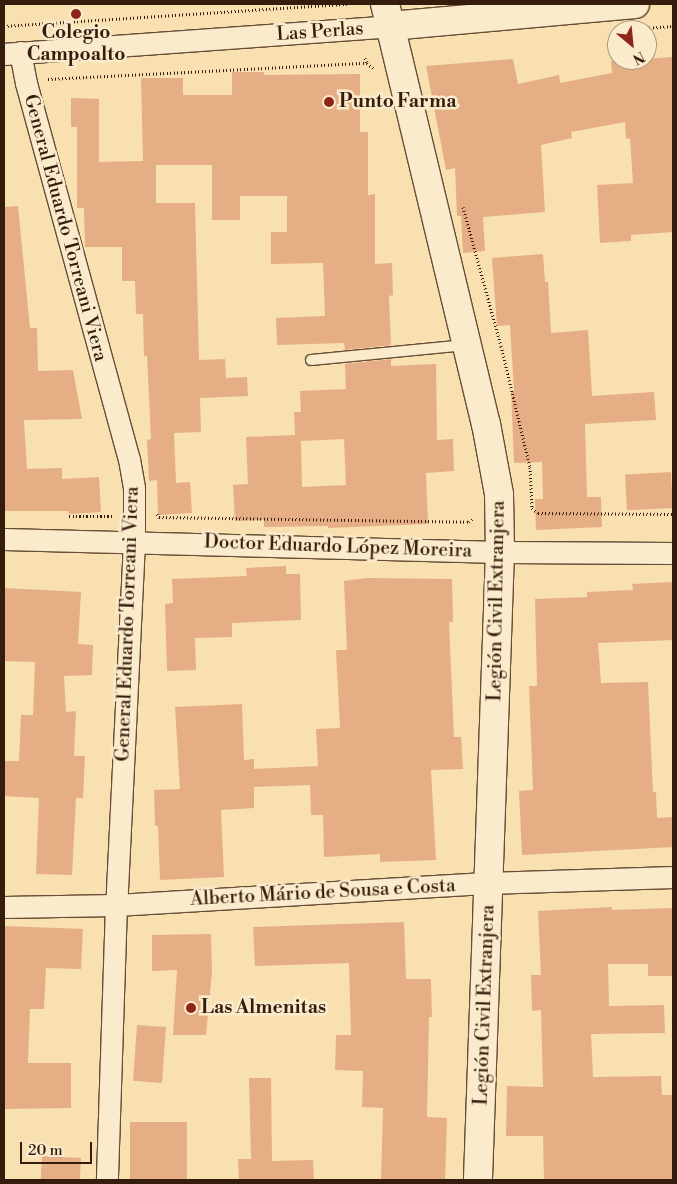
<!DOCTYPE html>
<meta charset="utf-8">
<style>
body{margin:0}
#map{position:relative;width:677px;height:1184px;overflow:hidden;background:#f8e0b1;font-family:"Libre Bodoni",serif}
div>[style]{position:absolute}
[style*='--x']{left:calc(var(--x)*1px);top:calc(var(--y)*1px);width:calc(var(--w)*1px);rotate:calc(var(--a)*1deg)}
.building>*{inset:0;background:#e6ae85;transform-origin:0 0}
.path>*{height:3px;margin-top:-1.5px;transform-origin:0;background:repeating-linear-gradient(90deg,#361c0c 0 1px,transparent 0 3.5px)}
.roads{filter:drop-shadow(1px 0 #664d35) drop-shadow(-1px 0 #664d35) drop-shadow(0 1px #664d35) drop-shadow(0 -1px #664d35)}
.lane>*{height:10px;margin:-5px;padding:0 5px;transform-origin:5px;border-radius:5px;background:#faebcc}
.street>*{height:21px;margin:-10.5px;padding:0 10.5px;transform-origin:10.5px;border-radius:10.5px;background:#faebcc}
.secondary>*{height:28px;margin:-14px;padding:0 14px;transform-origin:14px;border-radius:14px;background:#faebcc}
.dots>*{width:14px;height:14px;translate:-50% -50%;box-sizing:border-box;border:2px solid #faebcc;border-radius:50%}
span{translate:-50% -50%;white-space:nowrap;text-align:center;line-height:1.15;-webkit-text-stroke:5px #faebcc;paint-order:stroke}
.street-label{font-size:19px;color:#361c0c}
.poi-label{font-size:19px;color:#361c0c;font-weight:700}
.left{translate:0 -50%;text-align:left}
.frame{position:absolute;inset:0;border:5px solid #361c0c;pointer-events:none}
.north{position:absolute;left:607px;top:20px;width:50px;height:50px;box-sizing:border-box;background:#faebcc;border:1px solid #ac987f;border-radius:50%;rotate:152deg;font-size:14px;font-weight:700;line-height:20px;text-align:center;color:#361c0c}
.north::after{content:'';display:block;margin:auto;width:18px;height:22px;background:#8f2418;clip-path:polygon(50% 0,100% 100%,50% 72%,0 100%)}
.scale{position:absolute;left:20px;top:1142px;width:72px;height:22px;box-sizing:border-box;border:2px solid #361c0c;border-top:0;padding-left:6px;font-size:15px;line-height:18px;white-space:nowrap;color:#361c0c;-webkit-text-stroke:4px #faebcc;paint-order:stroke}
</style>
<div id="map">
<div class="building">
<i style="clip-path:polygon(673px 57px,673px 232px,631px 235px,631px 241px,600px 243px,597px 185px,633px 183px,630px 138px,626px 139px,625px 122px,571px 132px,572px 138px,541px 145px,545px 212px,483px 217px,485px 251px,463px 253px,461px 216px,457px 216px,455px 168px,446px 170px,426px 66px,513px 59px,518px 84px,559px 75px,560px 83px,612px 73px,611px 61px)"></i>
<i style="clip-path:polygon(232px 72px,264px 72px,264px 75px,360px 74px,360px 132px,368px 132px,368px 195px,375px 194px,375px 264px,392px 263px,393px 295px,389px 296px,391px 345px,345px 350px,344px 343px,277px 345px,276px 318px,325px 316px,323px 263px,271px 264px,271px 232px,287px 232px,287px 196px,240px 196px,240px 220px,212px 220px,212px 165px,156px 165px,156px 203px,195px 203px,199px 360px,225px 359px,226px 378px,247px 377px,248px 396px,200px 398px,201px 432px,174px 433px,176px 483px,190px 482px,192px 513px,158px 515px,157px 480px,149px 481px,147px 440px,151px 439px,147px 356px,144px 356px,143px 314px,136px 314px,135px 281px,122px 281px,122px 247px,85px 247px,84px 208px,77px 208px,77px 127px,71px 127px,71px 98px,99px 99px,99px 162px,143px 161px,141px 78px,183px 78px,183px 95px,232px 95px)"></i>
<i style="clip-path:polygon(18px 206px,30px 328px,37px 328px,38px 371px,73px 370px,82px 419px,24px 420px,27px 469px,62px 468px,62px 479px,99px 477px,101px 512px,69px 514px,68px 511px,4px 511px,4px 207px)"></i>
<i style="clip-path:polygon(543px 254px,545px 282px,548px 282px,551px 333px,588px 330px,592px 396px,654px 392px,656px 420px,585px 424px,587px 497px,601px 497px,602px 527px,536px 530px,535px 499px,543px 499px,542px 462px,514px 463px,511px 391px,514px 391px,510px 325px,497px 326px,492px 258px)"></i>
<i style="clip-path:polygon(evenodd,391px 359px,391px 366px,436px 364px,437px 440px,453px 439px,454px 471px,426px 473px,428px 524px,328px 528px,328px 526px,264px 527px,264px 520px,235px 521px,233px 485px,248px 484px,246px 437px,295px 435px,294px 412px,301px 412px,300px 391px,346px 389px,345px 364px,391px 359px,344px 439px,346px 485px,302px 487px,301px 441px,344px 439px)"></i>
<i style="left:671px;top:472px;width:36px;height:46px;rotate:87deg"></i>
<i style="clip-path:polygon(286px 566px,286px 574px,300px 574px,301px 620px,232px 623px,232px 637px,195px 638px,196px 670px,167px 671px,165px 604px,173px 603px,172px 579px,247px 576px,246px 568px)"></i>
<i style="clip-path:polygon(367px 578px,452px 579px,453px 622px,449px 622px,454px 737px,461px 737px,463px 769px,431px 770px,436px 860px,380px 862px,380px 854px,324px 857px,323px 815px,311px 815px,310px 785px,254px 787px,254px 808px,221px 810px,224px 877px,160px 880px,158px 826px,155px 826px,154px 790px,180px 789px,175px 707px,242px 704px,244px 760px,254px 759px,254px 769px,318px 766px,316px 729px,340px 728px,336px 650px,347px 650px,344px 581px)"></i>
<i style="clip-path:polygon(672px 582px,673px 640px,598px 643px,601px 683px,648px 682px,653px 792px,656px 792px,657px 818px,673px 817px,673px 847px,522px 855px,519px 791px,533px 790px,529px 686px,537px 686px,535px 599px,587px 597px,587px 592px,633px 590px,632px 584px)"></i>
<i style="clip-path:polygon(4px 588px,81px 592px,78px 644px,93px 645px,92px 675px,64px 676px,66px 712px,76px 711px,74px 756px,85px 756px,83px 798px,76px 798px,72px 875px,36px 874px,39px 798px,4px 796px,4px 761px,19px 761px,21px 715px,33px 715px,35px 662px,4px 661px)"></i>
<i style="clip-path:polygon(612px 907px,612px 910px,673px 908px,673px 976px,648px 976px,648px 964px,608px 964px,609px 1006px,664px 1005px,665px 1033px,591px 1034px,593px 1077px,661px 1076px,662px 1095px,673px 1095px,673px 1180px,544px 1180px,543px 1136px,506px 1136px,507px 1086px,543px 1087px,541px 1010px,532px 1011px,531px 975px,541px 975px,538px 911px)"></i>
<i style="clip-path:polygon(404px 922px,406px 979px,431px 979px,432px 1017px,429px 1017px,427px 1117px,447px 1118px,445px 1180px,381px 1180px,383px 1108px,362px 1107px,363px 1071px,335px 1070px,336px 1035px,351px 1035px,349px 963px,255px 966px,253px 927px)"></i>
<i style="clip-path:polygon(4px 926px,83px 929px,81px 969px,46px 968px,44px 1009px,30px 1009px,28px 1063px,71px 1063px,71px 1108px,4px 1109px)"></i>
<i style="clip-path:polygon(211px 934px,212px 972px,206px 1035px,173px 1035px,177px 970px,152px 971px,152px 935px)"></i>
<i style="left:137px;top:1025px;width:29px;height:56px;rotate:4deg"></i>
<i style="clip-path:polygon(249px 1078px,271px 1078px,272px 1161px,313px 1160px,314px 1180px,239px 1180px,238px 1159px,251px 1159px)"></i>
<i style="left:130px;top:1122px;width:57px;height:58px"></i>
<i style="left:42px;top:1156px;width:39px;height:24px;rotate:3deg"></i>
</div>
<div class="path">
<i style="--x:4;--y:26;--w:345;--a:-3.7"></i>
<i style="--x:646;--y:28;--w:27;--a:-4"></i>
<i style="--x:365;--y:58;--w:5;--a:68"></i>
<i style="--x:48;--y:79;--w:319;--a:-2.9"></i>
<i style="--x:367;--y:63;--w:8;--a:40"></i>
<i style="--x:463;--y:207;--w:144;--a:74.7"></i>
<i style="--x:501;--y:346;--w:124;--a:76.5"></i>
<i style="--x:530;--y:467;--w:41;--a:87.2"></i>
<i style="--x:532;--y:508;--w:8;--a:40"></i>
<i style="--x:538;--y:513;--w:135;--a:0.4"></i>
<i style="--x:157;--y:514;--w:4;--a:56"></i>
<i style="--x:159;--y:517;--w:310;--a:0.9"></i>
<i style="--x:469;--y:522;--w:6;--a:-45"></i>
<i style="--x:69;--y:516;--w:44;--a:0"></i>
</div>
<div class="roads">
<div class="lane">
<i style="--x:311;--y:360;--w:156;--a:-5.5"></i>
</div>
<div class="street">
<i style="--x:20;--y:52;--w:32;--a:79"></i>
<i style="--x:26;--y:83;--w:390;--a:74.7"></i>
<i style="--x:129;--y:459;--w:29;--a:80"></i>
<i style="--x:134;--y:488;--w:54;--a:90"></i>
<i style="--x:134;--y:542;--w:363;--a:92.8"></i>
<i style="--x:116;--y:905;--w:275;--a:91.9"></i>
<i style="--x:4;--y:54;--w:387;--a:-4.1"></i>
<i style="--x:4;--y:539;--w:496;--a:1.5"></i>
<i style="--x:500;--y:552;--w:173;--a:0.3"></i>
<i style="--x:4;--y:907;--w:112;--a:-1"></i>
<i style="--x:116;--y:905;--w:374;--a:-3.4"></i>
<i style="--x:489;--y:883;--w:184;--a:-1.9"></i>
</div>
<div class="secondary">
<i style="--x:385;--y:4;--w:432;--a:76.5"></i>
<i style="--x:486;--y:424;--w:71;--a:79.5"></i>
<i style="--x:499;--y:494;--w:58;--a:89"></i>
<i style="--x:500;--y:552;--w:628;--a:92.01"></i>
<i style="--x:390;--y:26;--w:246;--a:-5.1"></i>
</div>
</div>
<div class="dots">
<i style="left:76px;top:14px;background:#8f2418"></i>
<i style="left:329px;top:102px;background:#8f2418"></i>
<i style="left:191px;top:1008px;background:#8f2418"></i>
</div>
<div class="street-label">
<span style="left:320px;top:32px;rotate:-4deg">Las Perlas</span>
<span style="left:65px;top:228px;rotate:75deg">General Eduardo Torreani Viera</span>
<span style="left:338px;top:547px;rotate:2deg">Doctor Eduardo López Moreira</span>
<span style="left:497px;top:601px;rotate:-89deg">Legión Civil Extranjera</span>
<span style="left:128px;top:624px;rotate:-88deg">General Eduardo Torreani Viera</span>
<span style="left:323px;top:893px;rotate:-3deg">Alberto Mário de Sousa e Costa</span>
<span style="left:485px;top:1005px;rotate:-88deg">Legión Civil Extranjera</span>
</div>
<div class="poi-label">
<span style="left:76px;top:44px">Colegio<br>Campoalto</span>
<span class="left" style="left:339px;top:102px">Punto Farma</span>
<span class="left" style="left:201px;top:1008px">Las Almenitas</span>
</div>
<div class="frame"></div>
<div class="north">N</div>
<div class="scale">20 m</div>
</div>
